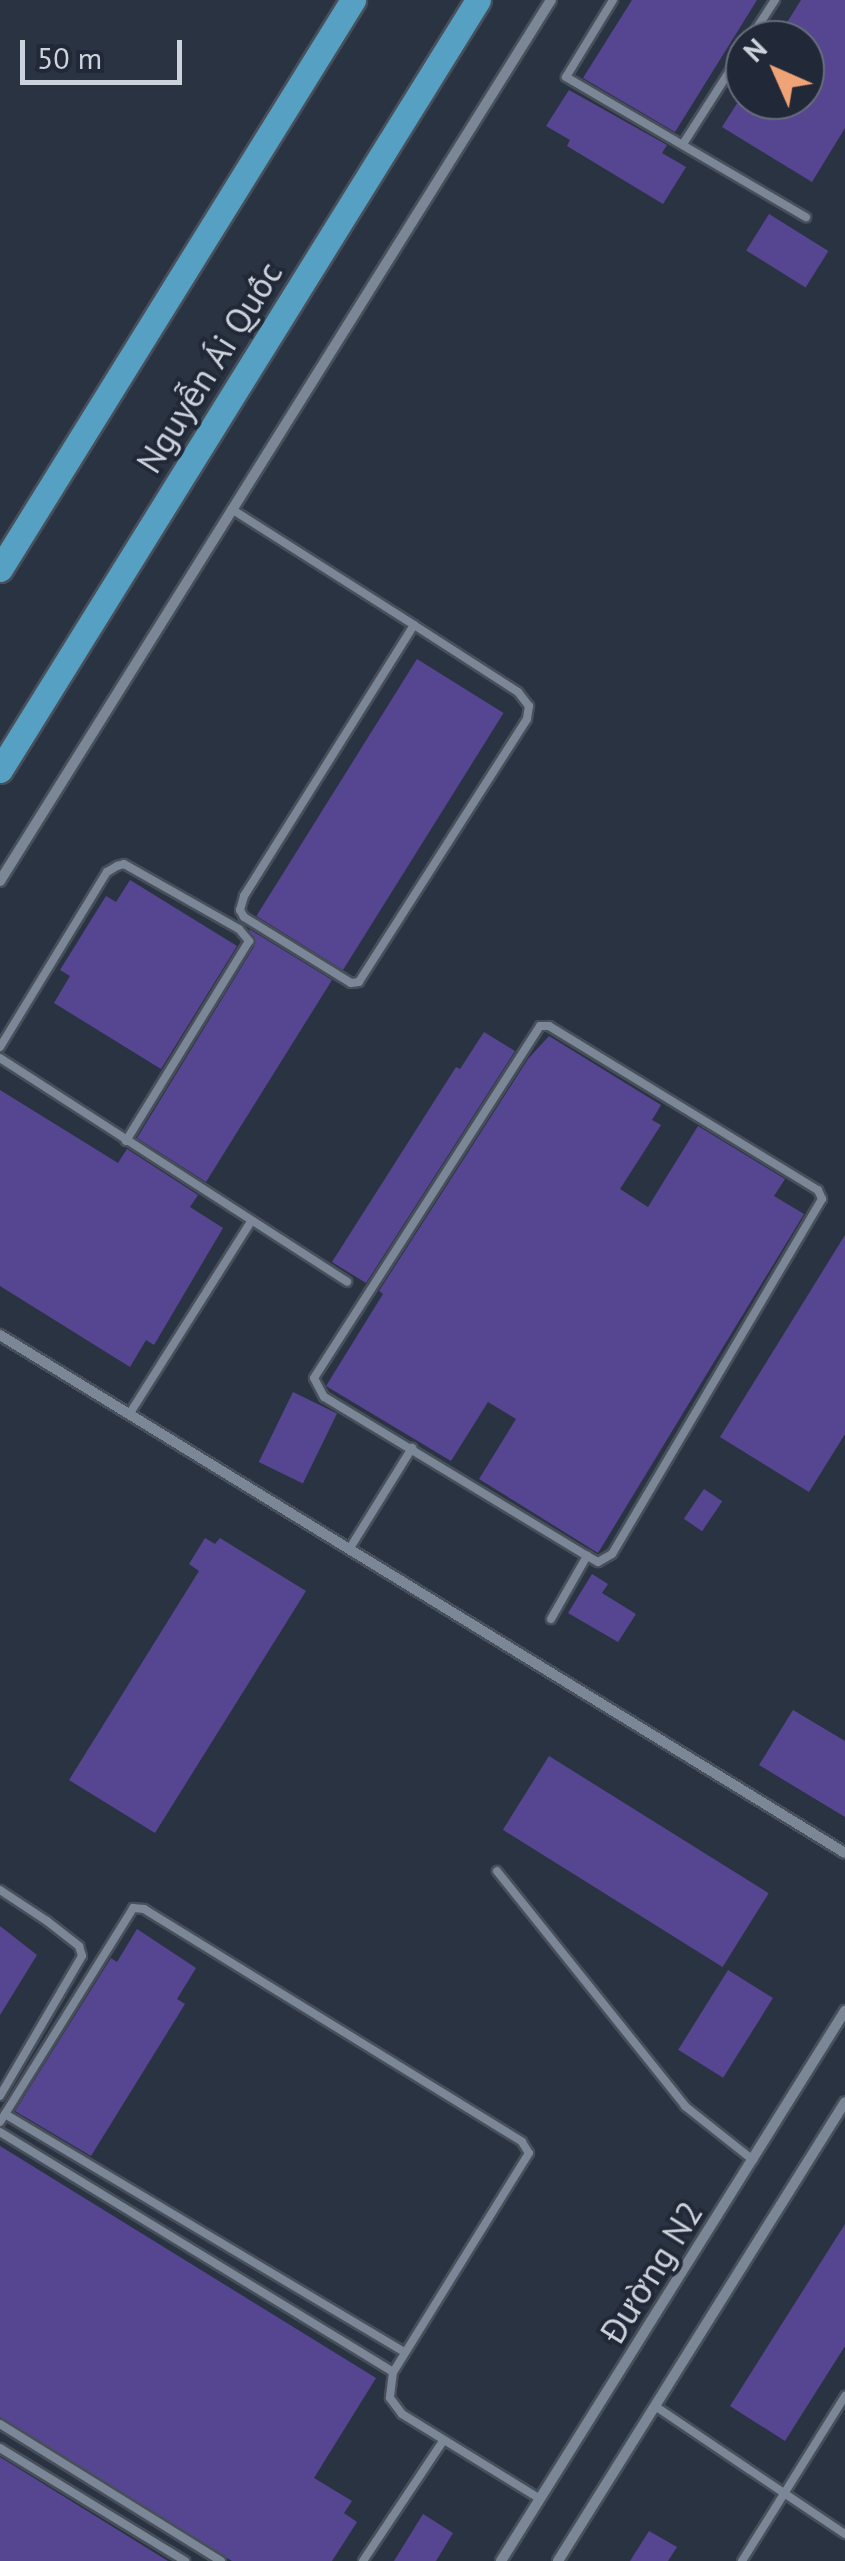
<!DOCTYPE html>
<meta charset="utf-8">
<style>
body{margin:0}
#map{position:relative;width:845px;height:2561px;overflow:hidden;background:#2a3342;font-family:"PT Sans",sans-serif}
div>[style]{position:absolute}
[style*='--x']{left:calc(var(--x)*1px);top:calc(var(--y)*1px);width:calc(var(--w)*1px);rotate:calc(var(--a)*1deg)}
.building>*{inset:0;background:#564692;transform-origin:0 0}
.roads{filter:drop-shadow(2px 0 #474f5a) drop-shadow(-2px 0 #474f5a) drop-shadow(0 2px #474f5a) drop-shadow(0 -2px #474f5a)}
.service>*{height:8px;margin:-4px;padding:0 4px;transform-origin:4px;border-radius:4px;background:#7b8697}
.minor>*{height:10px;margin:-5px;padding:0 5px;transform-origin:5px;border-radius:5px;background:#7b8697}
.primary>*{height:25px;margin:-12.5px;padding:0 12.5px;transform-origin:12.5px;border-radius:12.5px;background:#56a0c4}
span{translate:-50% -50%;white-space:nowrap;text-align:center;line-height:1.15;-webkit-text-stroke:8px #212938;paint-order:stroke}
.street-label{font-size:35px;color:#cdd3dc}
.north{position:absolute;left:725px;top:20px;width:100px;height:100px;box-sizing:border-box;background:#212938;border:2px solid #666d7a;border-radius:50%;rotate:315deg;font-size:28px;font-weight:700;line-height:40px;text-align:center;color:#cdd3dc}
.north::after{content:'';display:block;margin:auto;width:35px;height:45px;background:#efa377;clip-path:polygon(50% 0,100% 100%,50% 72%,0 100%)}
.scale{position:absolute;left:20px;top:40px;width:162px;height:45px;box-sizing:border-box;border:5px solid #cdd3dc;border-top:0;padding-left:12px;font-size:30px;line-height:35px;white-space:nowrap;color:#cdd3dc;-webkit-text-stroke:8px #212938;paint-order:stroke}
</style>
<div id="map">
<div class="building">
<i style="clip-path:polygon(632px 0,757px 0,675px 132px,583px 78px)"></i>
<i style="clip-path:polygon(801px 0,845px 0,845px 128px,812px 182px,722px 127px,745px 91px,745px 100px,805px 100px,805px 40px,776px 40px)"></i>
<i style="clip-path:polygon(569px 90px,667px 145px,662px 153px,686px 167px,663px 204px,567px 146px,570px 140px,546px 126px)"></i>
<i style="left:769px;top:214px;width:70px;height:43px;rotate:32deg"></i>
<i style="left:417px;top:659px;width:102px;height:303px;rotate:32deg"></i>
<i style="clip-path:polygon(130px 880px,237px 946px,161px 1069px,54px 1003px,70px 976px,60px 970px,106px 896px,116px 902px)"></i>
<i style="clip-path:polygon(249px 929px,332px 980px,206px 1182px,137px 1138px,255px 945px)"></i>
<i style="clip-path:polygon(484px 1032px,515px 1051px,366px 1283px,332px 1262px,456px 1067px,460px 1069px)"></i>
<i style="clip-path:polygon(549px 1036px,661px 1105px,652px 1120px,661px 1125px,620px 1189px,648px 1207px,698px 1126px,785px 1179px,774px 1196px,804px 1214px,598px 1553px,479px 1479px,516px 1419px,488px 1402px,451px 1461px,326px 1386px,383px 1294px,379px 1291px,528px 1059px)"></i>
<i style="clip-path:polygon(0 1090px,118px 1163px,127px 1149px,198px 1195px,190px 1207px,223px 1228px,154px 1345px,146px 1340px,130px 1367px,0 1286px)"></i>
<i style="clip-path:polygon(845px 1235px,845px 1434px,809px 1492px,720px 1437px)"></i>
<i style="left:293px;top:1392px;width:49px;height:78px;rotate:26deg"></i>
<i style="left:704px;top:1489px;width:22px;height:36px;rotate:34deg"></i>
<i style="clip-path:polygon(205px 1538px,215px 1544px,220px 1538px,306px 1591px,155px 1833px,69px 1780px,199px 1571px,189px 1564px)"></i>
<i style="clip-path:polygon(592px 1574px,608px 1584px,602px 1593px,636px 1614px,618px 1642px,568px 1613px)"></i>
<i style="clip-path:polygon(793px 1710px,845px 1741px,845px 1817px,759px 1765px)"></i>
<i style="left:549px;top:1756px;width:259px;height:87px;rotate:32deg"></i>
<i style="clip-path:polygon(0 1926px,37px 1955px,0 2015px)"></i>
<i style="clip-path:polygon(137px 1929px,196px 1968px,177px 1999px,185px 2004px,91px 2156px,15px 2111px,111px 1958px,117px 1962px)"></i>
<i style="left:728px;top:1970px;width:53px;height:94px;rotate:32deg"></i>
<i style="clip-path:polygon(0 2146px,376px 2378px,314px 2478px,352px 2501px,344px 2513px,357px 2522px,332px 2561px,232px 2561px,0 2417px)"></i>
<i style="clip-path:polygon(845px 2224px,845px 2346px,785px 2441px,730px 2406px)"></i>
<i style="clip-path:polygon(0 2457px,168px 2561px,0 2561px)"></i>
<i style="clip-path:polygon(423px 2514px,453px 2533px,436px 2561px,394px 2561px)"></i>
<i style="clip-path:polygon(649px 2531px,677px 2547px,668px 2561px,630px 2561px)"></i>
</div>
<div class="roads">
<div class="service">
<i style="--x:613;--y:0;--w:90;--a:121.4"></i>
<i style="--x:566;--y:77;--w:278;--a:30.3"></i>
<i style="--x:749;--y:40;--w:48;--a:-57"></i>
<i style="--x:683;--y:144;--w:115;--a:-57.4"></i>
<i style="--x:233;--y:510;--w:214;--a:32.4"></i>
<i style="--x:414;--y:625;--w:124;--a:32.8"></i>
<i style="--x:518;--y:692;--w:18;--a:52"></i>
<i style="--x:529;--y:706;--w:13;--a:99"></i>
<i style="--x:527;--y:719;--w:312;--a:122.6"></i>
<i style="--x:359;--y:982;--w:8;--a:173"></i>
<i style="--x:351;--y:983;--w:126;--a:-148.3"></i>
<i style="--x:244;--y:917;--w:8;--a:-120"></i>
<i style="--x:240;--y:910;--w:15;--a:-74"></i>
<i style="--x:244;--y:896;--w:320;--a:-57.9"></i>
<i style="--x:0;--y:1047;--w:205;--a:-58.6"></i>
<i style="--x:107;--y:872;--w:12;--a:-31"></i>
<i style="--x:117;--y:866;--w:7;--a:-16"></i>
<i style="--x:124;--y:864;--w:132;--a:29.5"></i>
<i style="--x:239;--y:929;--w:16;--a:50"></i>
<i style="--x:249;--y:941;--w:235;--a:121.6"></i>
<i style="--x:0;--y:1058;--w:413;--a:32.8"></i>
<i style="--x:130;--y:1413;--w:225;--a:-57.7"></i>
<i style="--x:350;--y:1548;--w:118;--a:-58.2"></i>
<i style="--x:551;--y:1619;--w:73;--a:-60.3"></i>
<i style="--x:587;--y:1556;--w:307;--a:-148.8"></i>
<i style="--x:324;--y:1397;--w:21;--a:-118"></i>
<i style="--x:314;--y:1378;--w:418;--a:-57.3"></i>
<i style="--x:540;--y:1026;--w:9;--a:0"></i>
<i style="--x:549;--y:1026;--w:315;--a:31.4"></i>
<i style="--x:818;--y:1190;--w:10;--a:66"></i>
<i style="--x:822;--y:1199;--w:412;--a:120.6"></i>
<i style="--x:612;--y:1554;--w:16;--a:150"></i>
<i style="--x:598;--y:1562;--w:13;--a:-151"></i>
<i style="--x:497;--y:1871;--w:301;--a:51.3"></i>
<i style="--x:685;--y:2106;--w:87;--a:38.5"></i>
<i style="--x:0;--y:1890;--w:56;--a:33.4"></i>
<i style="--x:47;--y:1921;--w:41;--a:38"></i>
<i style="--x:79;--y:1946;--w:10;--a:73"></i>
<i style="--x:82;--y:1956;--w:162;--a:120.4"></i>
<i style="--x:5;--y:2114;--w:465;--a:30.8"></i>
<i style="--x:0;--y:2122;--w:252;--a:-58.1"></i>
<i style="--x:133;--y:1908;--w:11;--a:5"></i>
<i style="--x:144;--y:1909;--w:444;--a:31.6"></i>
<i style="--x:522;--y:2142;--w:13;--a:58"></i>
<i style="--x:529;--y:2153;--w:258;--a:121.8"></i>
<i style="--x:393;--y:2372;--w:26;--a:97"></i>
<i style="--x:390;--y:2398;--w:20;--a:53"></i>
<i style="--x:402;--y:2414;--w:162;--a:31.6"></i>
<i style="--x:0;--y:2132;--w:460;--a:31.4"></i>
<i style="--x:655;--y:2406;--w:229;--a:34"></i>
<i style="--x:0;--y:2424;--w:260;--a:31.8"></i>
<i style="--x:0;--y:2448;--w:217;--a:31.4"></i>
<i style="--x:363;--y:2561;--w:144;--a:-56.3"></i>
<i style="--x:742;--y:2561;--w:195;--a:-58"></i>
</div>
<div class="minor">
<i style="--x:0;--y:881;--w:1039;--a:-57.98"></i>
<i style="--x:0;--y:1335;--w:991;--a:31.51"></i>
<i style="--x:501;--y:2561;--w:649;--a:-57.98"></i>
<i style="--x:558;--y:2561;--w:541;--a:-57.98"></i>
</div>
<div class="primary">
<i style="--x:0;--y:569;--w:670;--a:-58.19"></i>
<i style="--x:0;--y:770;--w:906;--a:-58.17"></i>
</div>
</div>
<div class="street-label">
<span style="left:209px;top:367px;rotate:-58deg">Nguyễn Ái Quốc</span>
<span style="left:651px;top:2272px;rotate:-58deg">Đường N2</span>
</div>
<div class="north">N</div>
<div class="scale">50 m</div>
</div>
